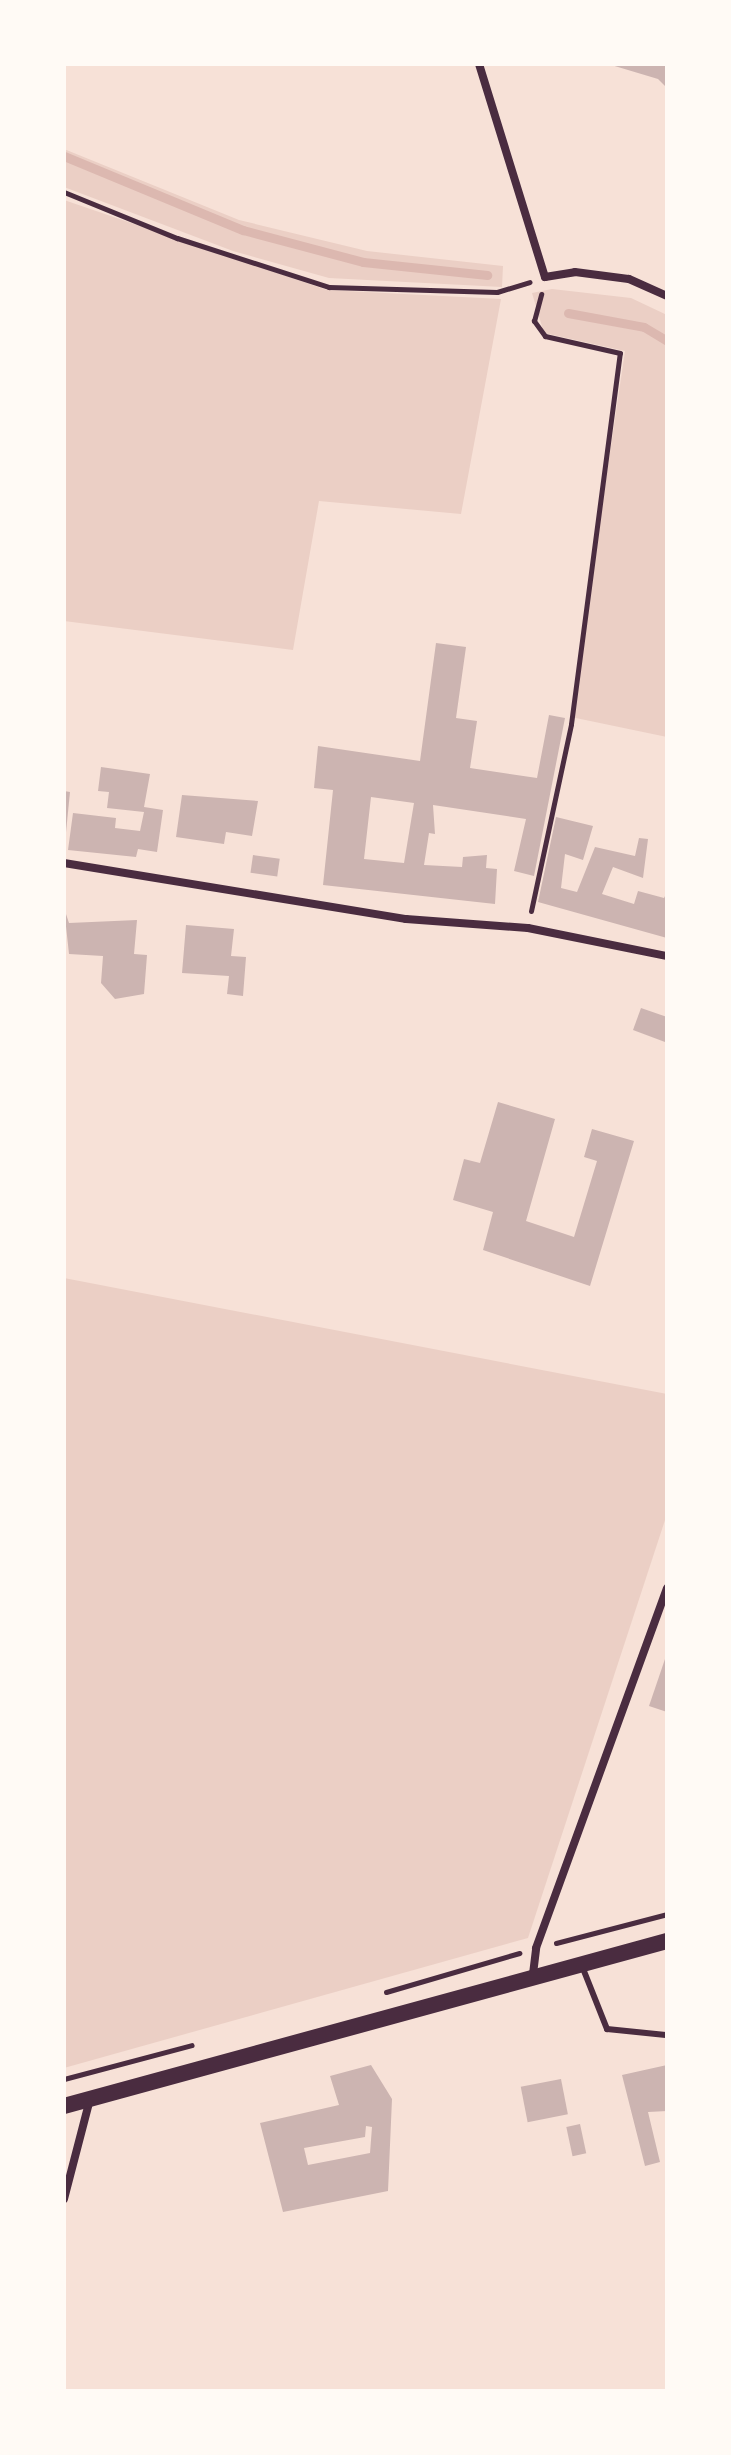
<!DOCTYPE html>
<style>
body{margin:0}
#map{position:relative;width:731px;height:2455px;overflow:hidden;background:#f7e1d7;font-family:Lato,sans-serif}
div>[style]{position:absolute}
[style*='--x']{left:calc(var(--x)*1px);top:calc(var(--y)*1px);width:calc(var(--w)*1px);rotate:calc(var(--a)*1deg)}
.green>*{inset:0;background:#ebcfc5}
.stream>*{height:9px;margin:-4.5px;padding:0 4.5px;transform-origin:4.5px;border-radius:4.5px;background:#dcb8b0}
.building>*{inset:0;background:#ccb4b1;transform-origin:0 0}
.path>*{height:5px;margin:-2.5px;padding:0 2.5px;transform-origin:2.5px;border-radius:2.5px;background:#4a2c40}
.service>*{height:6px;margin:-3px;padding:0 3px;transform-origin:3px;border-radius:3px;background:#4a2c40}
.minor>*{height:8px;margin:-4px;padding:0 4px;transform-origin:4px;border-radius:4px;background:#4a2c40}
.secondary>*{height:16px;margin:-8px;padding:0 8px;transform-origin:8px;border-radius:8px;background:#4a2c40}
span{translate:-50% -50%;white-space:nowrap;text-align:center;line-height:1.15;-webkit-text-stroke:6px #fffaf5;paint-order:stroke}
.frame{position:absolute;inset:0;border:66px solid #fffaf5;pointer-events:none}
</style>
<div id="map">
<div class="green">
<i style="clip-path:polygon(64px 149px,239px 220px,367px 251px,503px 266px,502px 287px,329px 278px,233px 251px,64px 187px)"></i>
<i style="clip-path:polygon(64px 200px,327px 290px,501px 299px,461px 514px,319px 501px,293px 650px,64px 621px)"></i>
<i style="clip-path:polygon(552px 289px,631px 298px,667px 315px,667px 737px,571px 717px,625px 351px,544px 333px,532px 293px)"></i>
<i style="clip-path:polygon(64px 1278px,667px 1394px,666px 1517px,528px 1938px,64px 2068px)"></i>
</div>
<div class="stream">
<i style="--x:64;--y:156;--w:194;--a:22.5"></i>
<i style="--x:243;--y:230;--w:124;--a:14.9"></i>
<i style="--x:363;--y:262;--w:125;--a:6"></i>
<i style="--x:568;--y:313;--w:77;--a:10.4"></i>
<i style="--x:644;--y:327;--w:27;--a:31"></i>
</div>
<div class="building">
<i style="clip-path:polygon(608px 64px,667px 64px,666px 87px,658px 79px)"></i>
<i style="clip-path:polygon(evenodd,436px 643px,466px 647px,456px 718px,477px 721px,470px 768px,537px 778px,549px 715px,565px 718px,534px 876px,514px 871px,526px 819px,433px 805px,435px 834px,429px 833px,424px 865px,462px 867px,463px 857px,487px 855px,486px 868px,497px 869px,495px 904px,323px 885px,333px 790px,314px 788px,318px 746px,420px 761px,436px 643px,371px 797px,414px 803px,404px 863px,364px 859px,371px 797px)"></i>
<i style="clip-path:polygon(101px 767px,150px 774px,144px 807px,163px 810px,157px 852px,138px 849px,136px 857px,68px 850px,73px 813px,116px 818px,115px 828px,140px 831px,144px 812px,107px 808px,109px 792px,98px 791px)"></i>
<i style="clip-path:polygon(64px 791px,70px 792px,66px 832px,64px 832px)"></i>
<i style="clip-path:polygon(182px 795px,258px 801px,252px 836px,226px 832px,224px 844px,176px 837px)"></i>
<i style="clip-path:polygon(556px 817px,593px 826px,583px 860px,565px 854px,561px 888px,577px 892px,595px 847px,635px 856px,639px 838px,648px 839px,643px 878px,613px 867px,602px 894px,634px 904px,638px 891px,664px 898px,667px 892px,667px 938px,538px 902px)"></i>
<i style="left:253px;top:855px;width:27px;height:18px;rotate:8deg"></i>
<i style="clip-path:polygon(64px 908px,69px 923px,137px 920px,134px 954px,147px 955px,144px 994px,115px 999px,101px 983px,103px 956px,69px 954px)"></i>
<i style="clip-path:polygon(186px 925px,234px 929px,231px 956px,246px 957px,243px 996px,227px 994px,229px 976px,182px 973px)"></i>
<i style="clip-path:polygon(641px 1008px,667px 1017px,665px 1042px,633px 1030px)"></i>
<i style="clip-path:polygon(498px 1102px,555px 1119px,526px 1221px,574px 1237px,597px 1161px,584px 1157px,592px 1129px,634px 1141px,590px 1286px,483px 1250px,493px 1212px,453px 1200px,464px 1159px,480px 1163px)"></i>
<i style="clip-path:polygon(665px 1659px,667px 1660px,667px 1712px,649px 1706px)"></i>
<i style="clip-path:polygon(evenodd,371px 2065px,392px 2099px,388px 2191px,283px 2212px,260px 2123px,339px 2105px,330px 2076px,371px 2065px,366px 2126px,372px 2127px,370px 2153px,308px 2165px,304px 2148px,365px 2137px,366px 2126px)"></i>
<i style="clip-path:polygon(667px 2065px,667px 2111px,648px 2112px,660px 2162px,645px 2166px,622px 2075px)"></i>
<i style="left:561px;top:2079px;width:36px;height:41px;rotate:79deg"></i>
<i style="left:580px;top:2124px;width:30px;height:14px;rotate:78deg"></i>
</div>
<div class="path">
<i style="--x:64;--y:192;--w:122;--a:22.2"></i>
<i style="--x:177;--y:238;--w:160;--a:17.9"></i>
<i style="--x:329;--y:287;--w:168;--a:1.7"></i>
<i style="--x:497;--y:292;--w:34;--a:-17"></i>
<i style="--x:531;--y:911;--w:191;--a:-77.9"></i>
<i style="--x:571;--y:724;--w:374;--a:-82.5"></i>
<i style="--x:620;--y:353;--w:77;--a:-167.2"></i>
<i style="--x:545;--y:336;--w:19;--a:-126"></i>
<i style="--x:534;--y:321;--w:28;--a:-75"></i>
<i style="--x:556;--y:1943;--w:115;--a:-14.6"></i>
<i style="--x:386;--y:1992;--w:139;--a:-16.3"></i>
<i style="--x:64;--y:2079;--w:132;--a:-14.9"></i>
</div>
<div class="service">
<i style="--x:582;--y:1966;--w:68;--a:68.4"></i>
<i style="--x:607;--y:2029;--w:59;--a:5.8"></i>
</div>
<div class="minor">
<i style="--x:479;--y:64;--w:223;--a:72.8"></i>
<i style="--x:545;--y:277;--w:30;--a:-9"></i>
<i style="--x:575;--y:272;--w:54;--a:7.4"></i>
<i style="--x:629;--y:279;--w:42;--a:24.1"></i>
<i style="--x:64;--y:863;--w:347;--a:9.3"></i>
<i style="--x:406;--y:919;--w:122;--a:4.2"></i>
<i style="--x:528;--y:928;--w:142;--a:11.4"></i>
<i style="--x:533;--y:1974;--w:26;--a:-83"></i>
<i style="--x:536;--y:1948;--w:383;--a:-70"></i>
<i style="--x:64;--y:2199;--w:103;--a:-75.4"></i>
</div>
<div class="secondary">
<i style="--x:64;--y:2106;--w:625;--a:-15.3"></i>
</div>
<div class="frame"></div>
</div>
